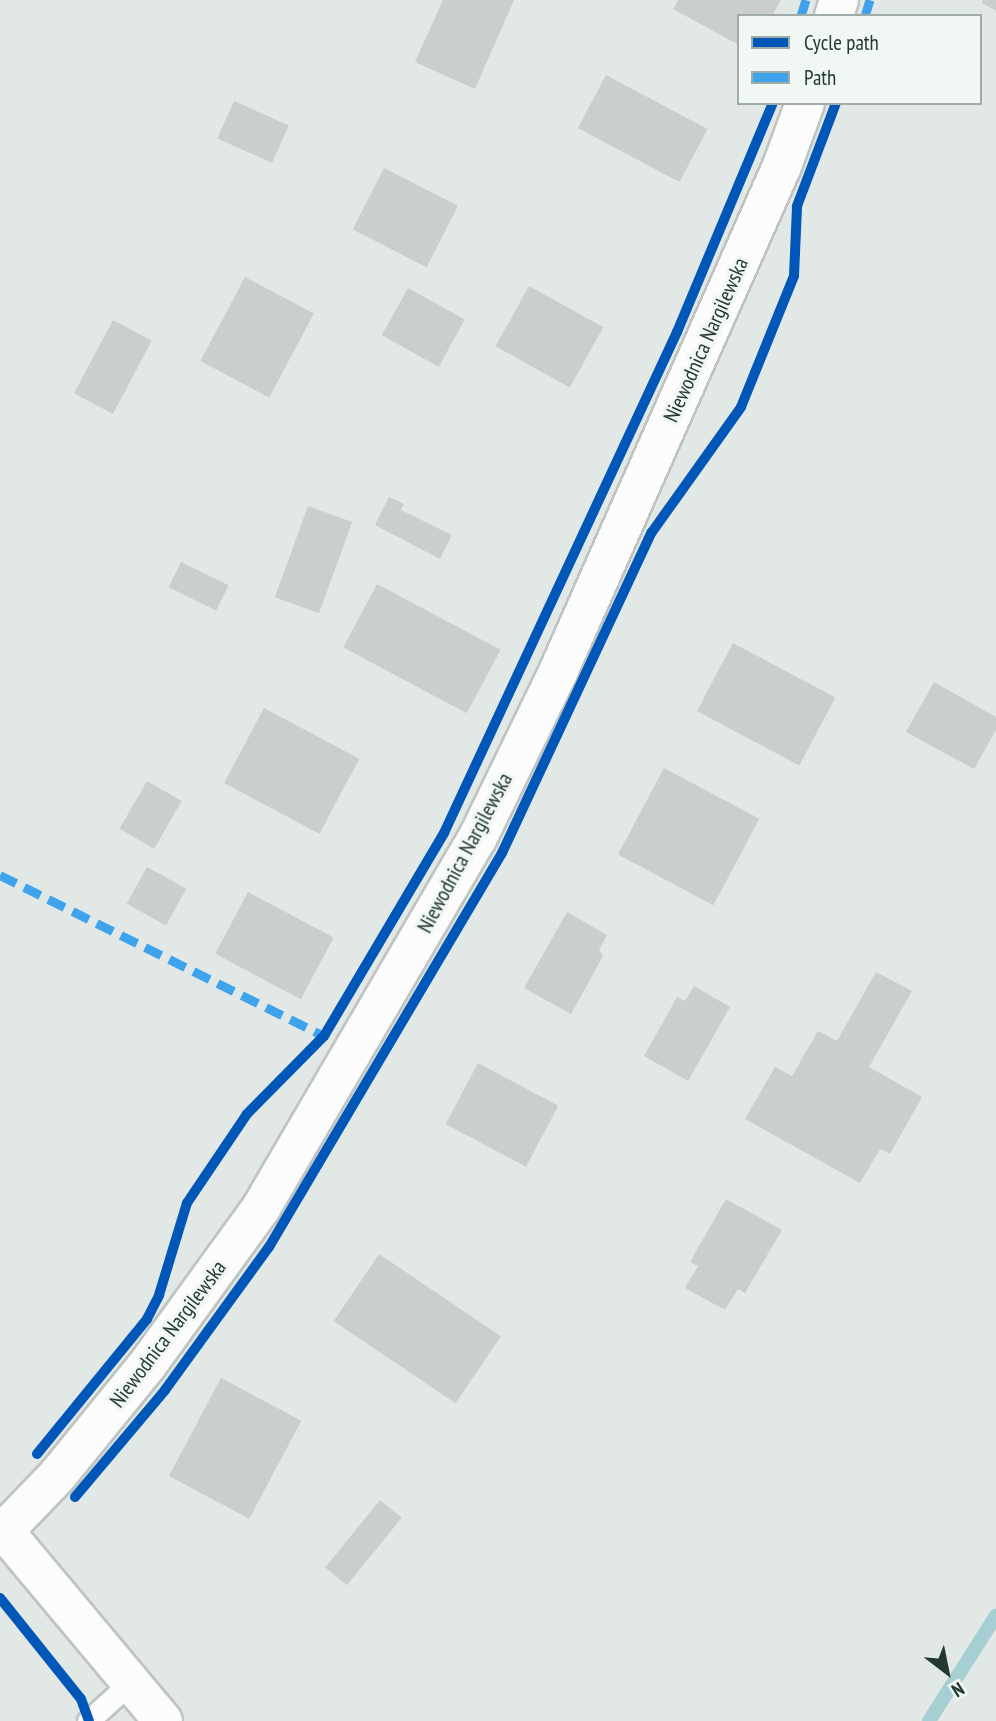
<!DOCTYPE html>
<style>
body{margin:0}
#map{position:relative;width:996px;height:1721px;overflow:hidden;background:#e2e8e5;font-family:"PT Sans Narrow",sans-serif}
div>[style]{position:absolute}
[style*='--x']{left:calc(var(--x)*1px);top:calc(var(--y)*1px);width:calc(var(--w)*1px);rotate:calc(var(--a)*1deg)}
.stream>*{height:14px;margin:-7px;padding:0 7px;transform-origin:7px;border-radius:7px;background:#a6cfd4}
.building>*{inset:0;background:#cacfcd;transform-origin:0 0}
.roads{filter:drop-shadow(2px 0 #bfc4c2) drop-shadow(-2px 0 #bfc4c2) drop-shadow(0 2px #bfc4c2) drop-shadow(0 -2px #bfc4c2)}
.service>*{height:21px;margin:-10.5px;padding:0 10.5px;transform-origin:10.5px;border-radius:10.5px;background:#fbfcfb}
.minor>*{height:38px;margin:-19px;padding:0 19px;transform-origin:19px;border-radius:19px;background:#fbfcfb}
.tertiary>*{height:38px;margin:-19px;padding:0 19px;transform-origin:19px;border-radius:19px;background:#fbfcfb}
.quiet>*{height:9px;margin-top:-4.5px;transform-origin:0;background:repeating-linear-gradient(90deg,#3ea3eb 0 18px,transparent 0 27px)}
.cycleway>*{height:10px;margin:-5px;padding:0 5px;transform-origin:5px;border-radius:5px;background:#0057b8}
span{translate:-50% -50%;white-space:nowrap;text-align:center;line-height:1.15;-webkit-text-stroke:6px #f1f7f3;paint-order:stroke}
.street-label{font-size:21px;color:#223932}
.legend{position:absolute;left:737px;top:14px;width:245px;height:91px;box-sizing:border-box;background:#f1f7f3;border:2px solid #9eaba6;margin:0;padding:9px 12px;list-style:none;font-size:21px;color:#223932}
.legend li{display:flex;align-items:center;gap:14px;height:35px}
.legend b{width:35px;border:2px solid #9eaba6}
.north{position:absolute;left:912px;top:1637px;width:70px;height:70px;-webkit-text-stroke:5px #f1f7f3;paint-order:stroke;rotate:148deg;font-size:19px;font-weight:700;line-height:28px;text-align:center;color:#223932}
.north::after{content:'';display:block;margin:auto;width:24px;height:32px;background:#223932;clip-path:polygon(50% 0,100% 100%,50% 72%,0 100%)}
</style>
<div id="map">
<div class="stream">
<i style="--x:929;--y:1721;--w:125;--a:-57.5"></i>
</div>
<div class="building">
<i style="clip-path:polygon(443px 0,514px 0,475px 89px,415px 62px)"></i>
<i style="clip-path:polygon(678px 0,781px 0,772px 16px,739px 16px,739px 45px,673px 9px)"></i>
<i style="clip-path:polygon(983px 0,996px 0,996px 11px,982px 3px)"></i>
<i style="left:606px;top:75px;width:115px;height:60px;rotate:28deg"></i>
<i style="left:234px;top:101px;width:60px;height:41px;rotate:24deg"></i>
<i style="left:384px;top:168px;width:83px;height:69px;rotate:27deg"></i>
<i style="left:245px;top:277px;width:78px;height:95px;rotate:28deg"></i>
<i style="left:529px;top:286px;width:85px;height:69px;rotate:29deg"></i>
<i style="left:408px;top:288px;width:65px;height:54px;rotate:29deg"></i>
<i style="left:113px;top:320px;width:44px;height:83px;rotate:28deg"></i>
<i style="clip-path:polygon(389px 497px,404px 504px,401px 510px,452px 535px,440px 559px,375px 525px)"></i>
<i style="left:308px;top:506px;width:47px;height:97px;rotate:20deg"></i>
<i style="left:181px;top:562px;width:53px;height:28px;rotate:26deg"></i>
<i style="left:377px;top:584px;width:140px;height:72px;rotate:28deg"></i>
<i style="left:733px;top:643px;width:116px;height:77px;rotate:28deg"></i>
<i style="clip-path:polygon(934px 682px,996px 717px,996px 730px,974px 769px,906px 732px)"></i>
<i style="left:264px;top:708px;width:108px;height:85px;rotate:28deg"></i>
<i style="left:664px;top:768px;width:108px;height:98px;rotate:28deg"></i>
<i style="left:147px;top:781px;width:40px;height:55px;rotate:30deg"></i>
<i style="left:147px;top:867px;width:45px;height:42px;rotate:29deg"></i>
<i style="left:248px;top:892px;width:97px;height:70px;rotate:28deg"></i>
<i style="clip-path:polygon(567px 912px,607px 935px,599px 950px,603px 956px,571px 1014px,524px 988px)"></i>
<i style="clip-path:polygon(876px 972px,912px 991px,869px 1067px,922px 1097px,890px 1154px,880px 1149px,860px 1183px,745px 1119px,775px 1067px,792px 1076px,818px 1031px,837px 1041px)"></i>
<i style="clip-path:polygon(694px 986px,730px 1007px,688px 1081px,644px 1056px,677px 997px,685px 1001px)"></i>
<i style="left:478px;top:1063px;width:91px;height:69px;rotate:28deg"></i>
<i style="clip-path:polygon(726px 1199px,782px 1230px,745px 1293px,738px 1289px,725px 1310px,685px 1288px,698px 1266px,690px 1262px)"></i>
<i style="left:379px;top:1254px;width:147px;height:81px;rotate:34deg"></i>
<i style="left:221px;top:1378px;width:91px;height:111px;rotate:28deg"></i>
<i style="left:380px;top:1500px;width:28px;height:87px;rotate:39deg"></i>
</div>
<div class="roads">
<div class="service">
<i style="--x:88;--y:1721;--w:58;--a:-42.2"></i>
</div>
<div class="minor">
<i style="--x:834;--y:16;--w:17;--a:-73"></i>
<i style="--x:4;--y:1531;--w:76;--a:-46.1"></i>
<i style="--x:57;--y:1476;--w:144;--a:-50.9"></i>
<i style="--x:148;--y:1364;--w:193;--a:-54.1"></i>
<i style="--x:261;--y:1208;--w:428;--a:-59.7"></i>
<i style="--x:477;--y:839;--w:186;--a:-64.1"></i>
<i style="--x:558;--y:672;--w:553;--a:-66.12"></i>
<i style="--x:782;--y:166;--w:67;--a:-69.9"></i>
</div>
<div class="tertiary">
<i style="--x:0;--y:1526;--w:254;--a:50.1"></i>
</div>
</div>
<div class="quiet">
<i style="--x:801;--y:16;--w:17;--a:-73"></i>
<i style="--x:865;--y:16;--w:17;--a:-73"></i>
<i style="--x:0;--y:875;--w:362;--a:26.4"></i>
</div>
<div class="cycleway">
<i style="--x:37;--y:1454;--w:174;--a:-50.8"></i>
<i style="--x:147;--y:1319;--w:27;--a:-63"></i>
<i style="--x:159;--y:1295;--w:96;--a:-73.1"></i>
<i style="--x:187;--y:1203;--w:107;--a:-56"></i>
<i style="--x:247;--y:1114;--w:110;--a:-45.4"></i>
<i style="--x:324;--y:1036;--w:236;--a:-59.4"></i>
<i style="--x:444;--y:833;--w:553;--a:-65.06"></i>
<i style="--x:677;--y:332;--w:248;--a:-67.3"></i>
<i style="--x:75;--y:1497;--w:140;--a:-49.9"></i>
<i style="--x:165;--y:1390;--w:177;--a:-54"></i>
<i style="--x:269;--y:1247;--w:458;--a:-59.4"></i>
<i style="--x:502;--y:853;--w:354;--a:-65"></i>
<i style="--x:652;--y:532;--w:153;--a:-54.5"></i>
<i style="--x:741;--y:407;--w:141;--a:-68"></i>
<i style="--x:794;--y:276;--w:70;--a:-87.5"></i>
<i style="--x:797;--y:206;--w:110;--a:-69.3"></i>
<i style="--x:0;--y:1598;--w:129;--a:51.3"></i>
<i style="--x:81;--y:1699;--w:23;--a:70"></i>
</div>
<div class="street-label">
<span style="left:706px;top:340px;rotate:-66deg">Niewodnica Nargilewska</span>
<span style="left:465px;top:853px;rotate:-62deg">Niewodnica Nargilewska</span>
<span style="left:168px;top:1334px;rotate:-53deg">Niewodnica Nargilewska</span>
</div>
<ul class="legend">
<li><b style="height:9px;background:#0057b8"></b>Cycle path</li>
<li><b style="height:9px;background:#3ea3eb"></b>Path</li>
</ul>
<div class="north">N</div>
</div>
